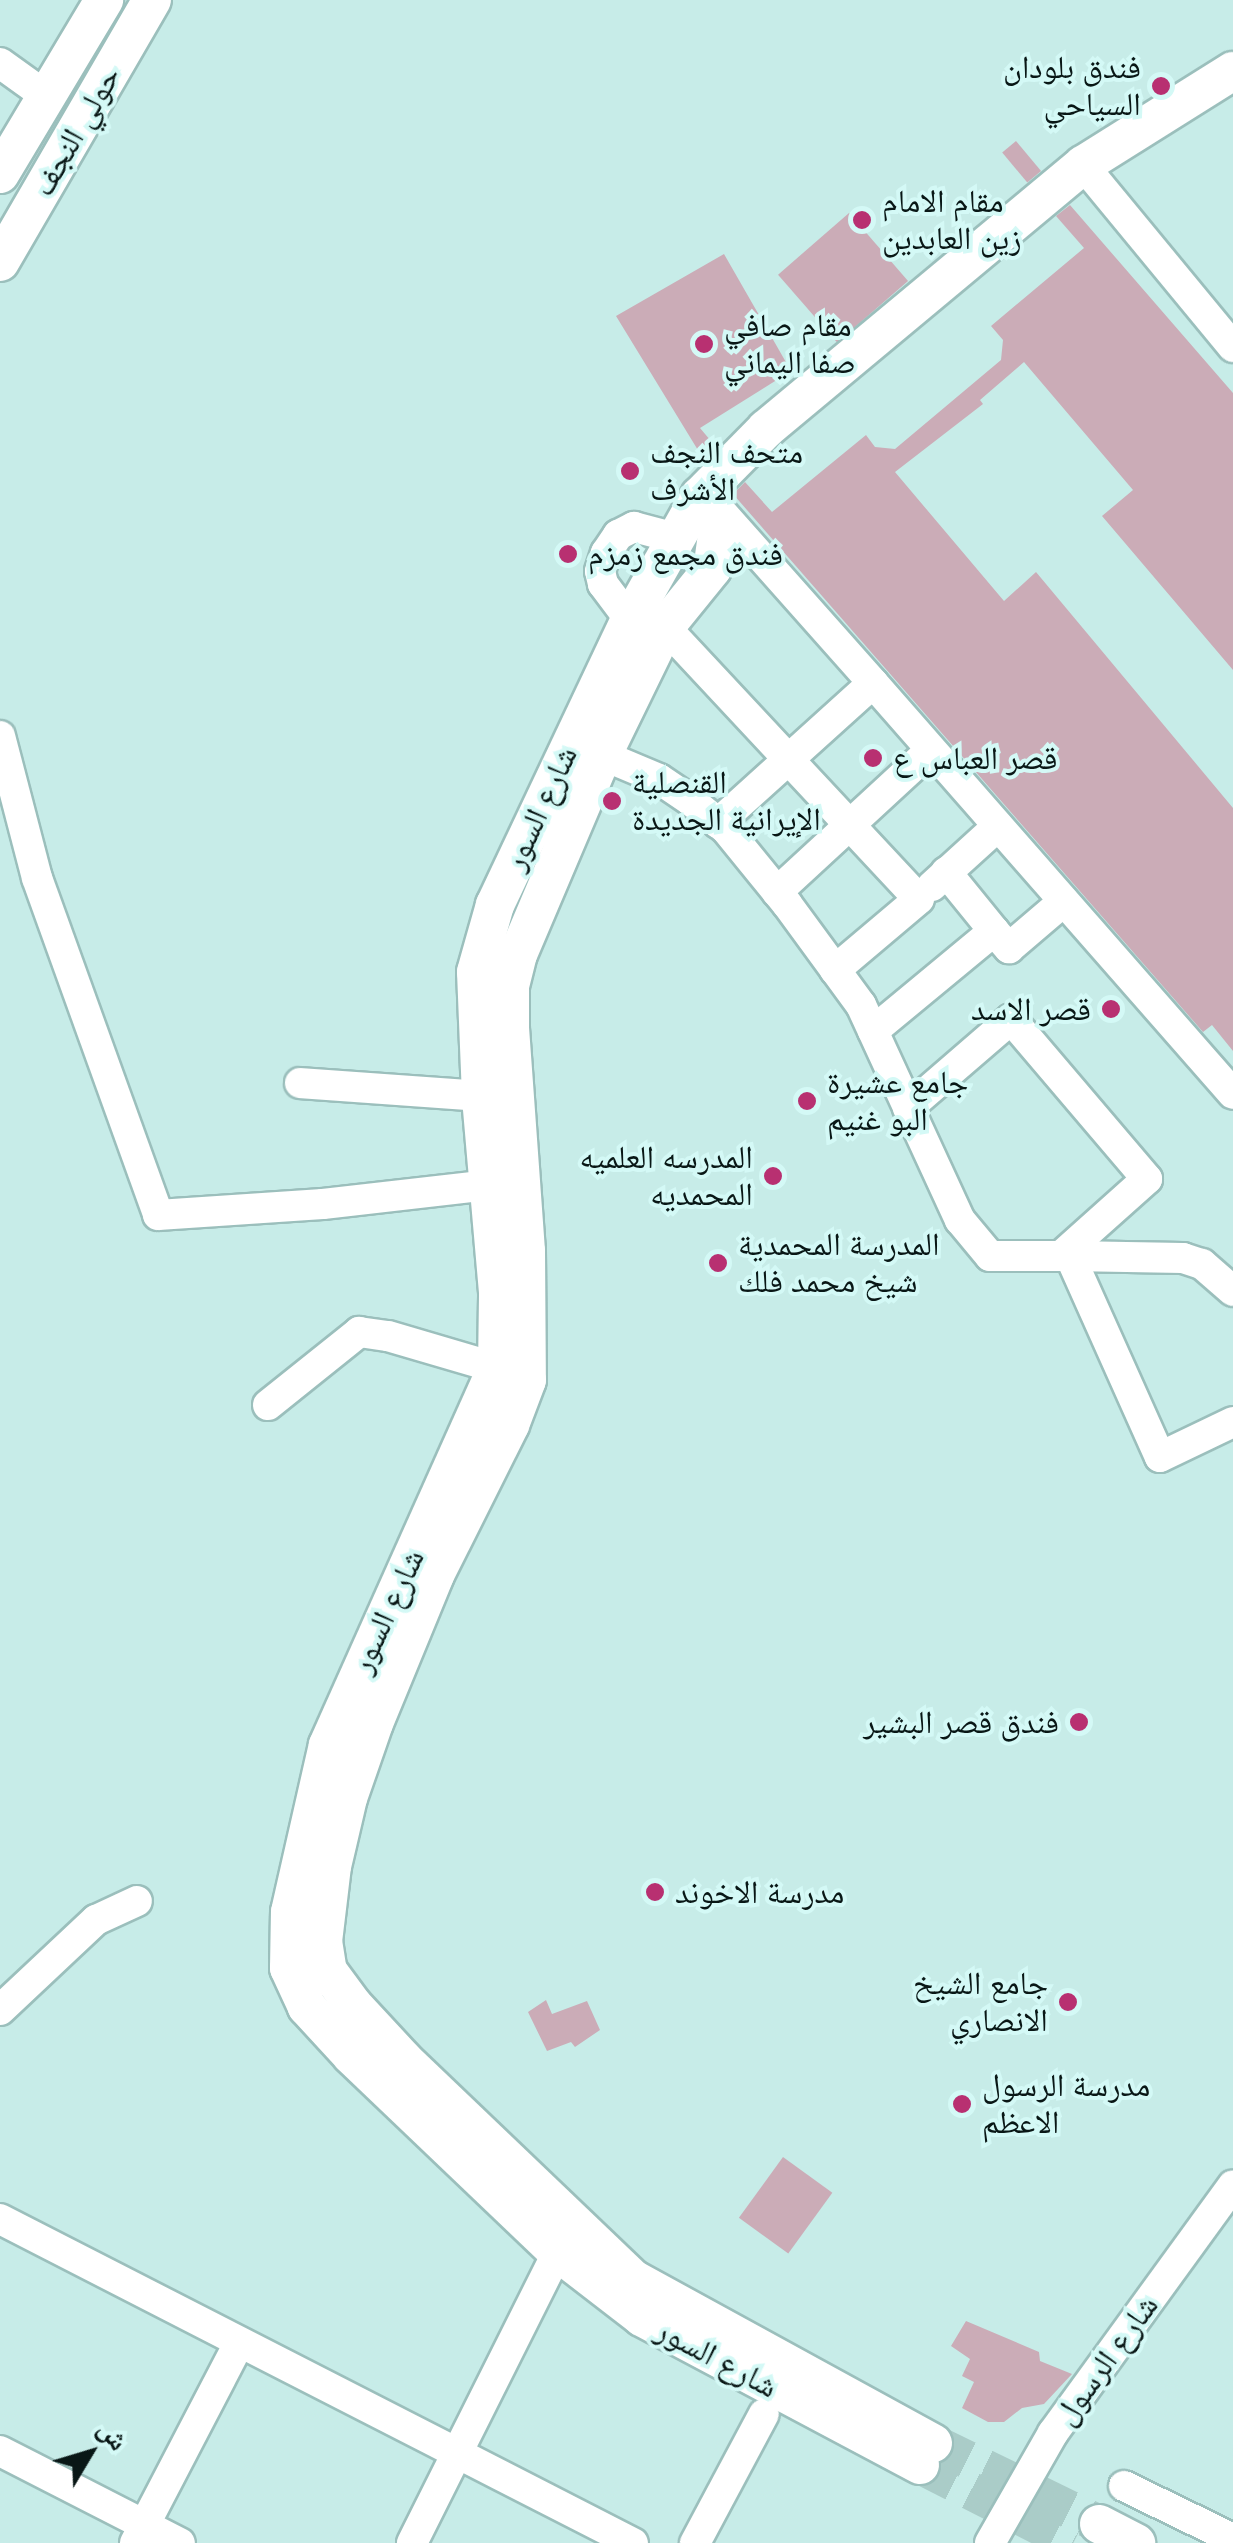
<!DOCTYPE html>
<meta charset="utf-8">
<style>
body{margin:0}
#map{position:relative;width:1233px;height:2543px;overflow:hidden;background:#c7ece8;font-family:"Space Grotesk","Noto Naskh Arabic",sans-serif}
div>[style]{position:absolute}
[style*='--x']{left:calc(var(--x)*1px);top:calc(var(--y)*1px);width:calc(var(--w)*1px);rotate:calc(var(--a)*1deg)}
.building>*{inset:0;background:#cbacb7;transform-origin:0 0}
.major-tunnel>*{height:38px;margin-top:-19px;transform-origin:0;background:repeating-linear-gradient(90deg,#aaccc8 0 38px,transparent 0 57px)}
.roads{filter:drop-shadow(2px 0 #9bbfbc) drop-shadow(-2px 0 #9bbfbc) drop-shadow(0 2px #9bbfbc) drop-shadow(0 -2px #9bbfbc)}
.minor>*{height:30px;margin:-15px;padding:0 15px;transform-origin:15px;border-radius:15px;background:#fff}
.major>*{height:38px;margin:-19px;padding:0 19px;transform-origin:19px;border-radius:19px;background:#fff}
.dots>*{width:28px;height:28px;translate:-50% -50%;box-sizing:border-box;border:5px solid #d4f9f6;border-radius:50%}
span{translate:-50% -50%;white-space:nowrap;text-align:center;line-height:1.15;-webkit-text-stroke:8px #d4f9f6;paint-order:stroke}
.poi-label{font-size:32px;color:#091716}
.right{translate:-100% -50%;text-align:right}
.left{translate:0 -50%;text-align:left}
.street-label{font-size:32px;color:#091716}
.north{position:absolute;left:40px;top:2403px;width:100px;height:100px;-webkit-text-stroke:8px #d4f9f6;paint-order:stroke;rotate:52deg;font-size:28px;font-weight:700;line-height:40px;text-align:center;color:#091716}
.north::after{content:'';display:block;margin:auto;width:35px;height:45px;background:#091716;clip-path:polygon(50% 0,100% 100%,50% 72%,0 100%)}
</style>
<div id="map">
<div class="building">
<i style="left:1016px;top:141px;width:39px;height:18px;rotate:50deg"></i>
<i style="clip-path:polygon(1070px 205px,1233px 393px,1233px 670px,1102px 516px,1133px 490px,1024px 362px,980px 400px,983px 404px,895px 472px,1004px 601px,1036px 572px,1233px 808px,1233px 1051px,1212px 1025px,1203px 1032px,733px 494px,745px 482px,772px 512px,866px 435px,875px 447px,895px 449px,1001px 360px,1003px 340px,991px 326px,1084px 248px,1056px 216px)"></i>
<i style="left:849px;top:213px;width:90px;height:94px;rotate:49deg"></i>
<i style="clip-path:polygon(724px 254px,791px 371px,700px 428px,716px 447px,704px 460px,616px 316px)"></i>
<i style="clip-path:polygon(546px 2000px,552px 2014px,587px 2001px,600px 2030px,575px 2047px,571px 2042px,547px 2051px,528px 2012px)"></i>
<i style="left:783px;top:2157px;width:61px;height:75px;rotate:36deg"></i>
<i style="clip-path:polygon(966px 2321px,1039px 2352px,1040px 2361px,1072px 2374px,1044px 2404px,1022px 2408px,1004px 2422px,988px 2422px,962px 2408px,974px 2382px,962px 2376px,970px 2359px,951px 2346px)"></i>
</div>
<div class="major-tunnel">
<i style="--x:933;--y:2443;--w:185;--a:26"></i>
<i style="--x:920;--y:2465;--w:172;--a:27"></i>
</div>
<div class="roads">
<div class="minor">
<i style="--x:0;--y:63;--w:57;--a:35.7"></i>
<i style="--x:1083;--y:165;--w:236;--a:50.5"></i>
<i style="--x:708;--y:497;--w:249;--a:48.4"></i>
<i style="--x:873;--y:683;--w:209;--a:137.9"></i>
<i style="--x:630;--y:620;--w:45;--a:-126.9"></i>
<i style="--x:603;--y:584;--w:13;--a:-103"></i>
<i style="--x:600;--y:571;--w:19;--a:-72"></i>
<i style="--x:606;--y:553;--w:22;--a:-56"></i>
<i style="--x:618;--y:535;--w:18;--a:-27"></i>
<i style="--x:634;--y:527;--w:43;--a:14.7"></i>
<i style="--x:665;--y:627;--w:372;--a:47"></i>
<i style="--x:919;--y:899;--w:110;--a:139.8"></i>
<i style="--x:873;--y:683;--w:546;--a:48.78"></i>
<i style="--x:0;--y:736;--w:147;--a:75.4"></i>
<i style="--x:37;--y:878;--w:358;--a:70.2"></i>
<i style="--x:158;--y:1215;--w:165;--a:-3.8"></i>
<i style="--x:323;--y:1204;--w:186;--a:-6.5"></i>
<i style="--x:583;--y:747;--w:82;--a:22.8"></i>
<i style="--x:659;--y:779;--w:37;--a:34"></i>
<i style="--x:690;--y:800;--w:46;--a:38.9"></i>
<i style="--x:726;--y:829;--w:97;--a:50.9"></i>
<i style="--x:787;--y:904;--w:125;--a:53.8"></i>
<i style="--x:861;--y:1005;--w:237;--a:65.3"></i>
<i style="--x:960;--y:1220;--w:47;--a:50.2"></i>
<i style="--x:990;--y:1256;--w:80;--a:0"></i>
<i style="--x:1070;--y:1256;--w:220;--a:65.9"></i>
<i style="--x:1160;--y:1457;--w:81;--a:-25.6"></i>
<i style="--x:932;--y:886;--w:89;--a:-42.3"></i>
<i style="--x:777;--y:892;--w:209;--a:-42.7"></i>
<i style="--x:994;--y:931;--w:23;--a:49"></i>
<i style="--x:1009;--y:948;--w:72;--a:-40.5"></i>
<i style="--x:873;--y:1031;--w:157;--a:-39.6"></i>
<i style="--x:994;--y:931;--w:76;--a:-129.1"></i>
<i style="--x:300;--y:1083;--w:181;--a:4.1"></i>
<i style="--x:908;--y:1108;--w:136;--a:-40.8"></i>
<i style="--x:1011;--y:1019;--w:210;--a:49.6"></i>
<i style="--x:1147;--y:1179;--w:115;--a:138.2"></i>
<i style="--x:1070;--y:1256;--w:113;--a:1"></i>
<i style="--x:1183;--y:1258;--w:20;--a:18"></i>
<i style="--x:1202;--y:1264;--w:41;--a:41.1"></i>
<i style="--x:268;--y:1405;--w:117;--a:-38.7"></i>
<i style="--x:359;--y:1332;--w:29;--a:8"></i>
<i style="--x:388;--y:1336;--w:114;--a:16.4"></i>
<i style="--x:0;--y:2010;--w:132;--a:-43.2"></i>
<i style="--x:96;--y:1920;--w:45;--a:-24.9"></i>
<i style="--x:0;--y:2219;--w:711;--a:27.11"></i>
<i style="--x:0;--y:2451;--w:202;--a:27.1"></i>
<i style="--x:1124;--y:2486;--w:121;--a:25.9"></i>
<i style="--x:135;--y:2543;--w:225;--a:-62.5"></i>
<i style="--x:412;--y:2543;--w:347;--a:-63.4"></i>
<i style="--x:695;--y:2543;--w:146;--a:-61.9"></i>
<i style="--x:990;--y:2543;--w:127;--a:-60.2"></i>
<i style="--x:1053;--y:2433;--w:306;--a:-54"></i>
</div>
<div class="major">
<i style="--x:0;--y:174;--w:203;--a:-59.1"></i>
<i style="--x:0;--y:262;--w:303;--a:-59.9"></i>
<i style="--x:700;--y:496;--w:43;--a:66.4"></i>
<i style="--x:717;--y:535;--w:34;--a:98"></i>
<i style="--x:712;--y:569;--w:75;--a:129"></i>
<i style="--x:665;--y:627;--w:141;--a:116"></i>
<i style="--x:603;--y:754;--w:217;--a:113"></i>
<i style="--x:518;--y:954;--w:33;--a:104"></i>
<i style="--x:510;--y:986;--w:42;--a:90"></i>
<i style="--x:510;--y:1028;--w:224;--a:85.9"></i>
<i style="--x:526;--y:1251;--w:129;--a:89.6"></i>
<i style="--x:527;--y:1380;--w:48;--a:110.7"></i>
<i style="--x:510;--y:1425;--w:168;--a:116.6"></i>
<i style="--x:435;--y:1575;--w:160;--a:112.4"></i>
<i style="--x:374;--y:1723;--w:79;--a:109.1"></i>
<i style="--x:348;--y:1798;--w:70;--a:103.2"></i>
<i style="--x:332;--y:1866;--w:76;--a:96.8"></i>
<i style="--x:323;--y:1941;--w:30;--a:81"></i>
<i style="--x:328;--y:1971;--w:42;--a:53.7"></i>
<i style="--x:353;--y:2005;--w:75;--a:47.2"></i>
<i style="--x:404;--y:2060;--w:317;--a:43.7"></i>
<i style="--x:633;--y:2279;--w:342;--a:28.7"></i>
<i style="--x:920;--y:2465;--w:315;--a:-152"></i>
<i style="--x:642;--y:2317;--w:110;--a:-142.4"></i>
<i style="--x:555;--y:2250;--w:281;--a:-136.3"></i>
<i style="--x:352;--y:2056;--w:67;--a:-132.6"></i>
<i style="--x:307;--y:2007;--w:43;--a:-114.8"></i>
<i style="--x:289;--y:1968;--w:56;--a:-89"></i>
<i style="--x:290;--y:1912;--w:171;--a:-77.2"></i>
<i style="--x:328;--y:1745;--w:413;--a:-65.9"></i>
<i style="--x:497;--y:1368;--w:76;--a:-89.2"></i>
<i style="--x:498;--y:1292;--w:197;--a:-95"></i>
<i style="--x:481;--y:1096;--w:124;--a:-92.3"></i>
<i style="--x:476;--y:972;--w:70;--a:-74.2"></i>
<i style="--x:495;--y:905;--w:315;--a:-64.7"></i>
<i style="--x:630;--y:620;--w:142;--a:-60.6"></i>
<i style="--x:700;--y:496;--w:94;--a:-45.4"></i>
<i style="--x:766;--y:429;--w:413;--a:-39.8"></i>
<i style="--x:1083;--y:165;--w:177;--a:-32.1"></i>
<i style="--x:1099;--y:2524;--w:42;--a:27.2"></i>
</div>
</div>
<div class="dots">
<i style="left:1161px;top:86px;background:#b83071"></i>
<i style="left:862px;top:220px;background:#b83071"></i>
<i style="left:704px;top:344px;background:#b83071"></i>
<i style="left:630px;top:471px;background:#b83071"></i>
<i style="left:568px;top:554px;background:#b83071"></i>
<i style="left:873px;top:758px;background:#b83071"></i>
<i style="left:612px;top:801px;background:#b83071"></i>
<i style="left:1111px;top:1009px;background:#b83071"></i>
<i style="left:807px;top:1101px;background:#b83071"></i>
<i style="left:773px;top:1176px;background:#b83071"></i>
<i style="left:718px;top:1263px;background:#b83071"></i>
<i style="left:1079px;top:1722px;background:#b83071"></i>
<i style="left:655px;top:1892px;background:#b83071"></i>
<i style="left:1068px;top:2002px;background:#b83071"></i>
<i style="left:962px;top:2104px;background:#b83071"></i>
</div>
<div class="poi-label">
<span class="right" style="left:1141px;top:86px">فندق بلودان<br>السياحي</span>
<span class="left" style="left:882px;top:220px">مقام الامام<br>زين العابدين</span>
<span class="left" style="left:724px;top:344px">مقام صافي<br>صفا اليماني</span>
<span class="left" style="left:650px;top:471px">متحف النجف<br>الأشرف</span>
<span class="left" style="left:588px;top:554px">فندق مجمع زمزم</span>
<span class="left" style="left:893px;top:758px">قصر العباس ع</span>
<span class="left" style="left:632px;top:801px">القنصلية<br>الإيرانية الجديدة</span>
<span class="right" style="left:1091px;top:1009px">قصر الاسد</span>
<span class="left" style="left:827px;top:1101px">جامع عشيرة<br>البو غنيم</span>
<span class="right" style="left:753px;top:1176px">المدرسه العلمیه<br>المحمدیه</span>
<span class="left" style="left:738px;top:1263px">المدرسة المحمدية<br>شيخ محمد فلك</span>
<span class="right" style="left:1059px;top:1722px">فندق قصر البشير</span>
<span class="left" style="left:675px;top:1892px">مدرسة الاخوند</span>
<span class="right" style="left:1048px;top:2002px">جامع الشيخ<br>الانصاري</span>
<span class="left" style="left:982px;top:2104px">مدرسة الرسول<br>الاعظم</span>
</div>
<div class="street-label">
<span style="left:76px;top:131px;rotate:-60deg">حولي النجف</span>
<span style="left:540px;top:808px;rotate:-65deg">شارع السور</span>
<span style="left:387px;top:1611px;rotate:-65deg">شارع السور</span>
<span style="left:717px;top:2358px;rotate:28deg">شارع السور</span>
<span style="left:1106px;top:2360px;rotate:-54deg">شارع الرسول</span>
</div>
<div class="north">ش</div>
</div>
